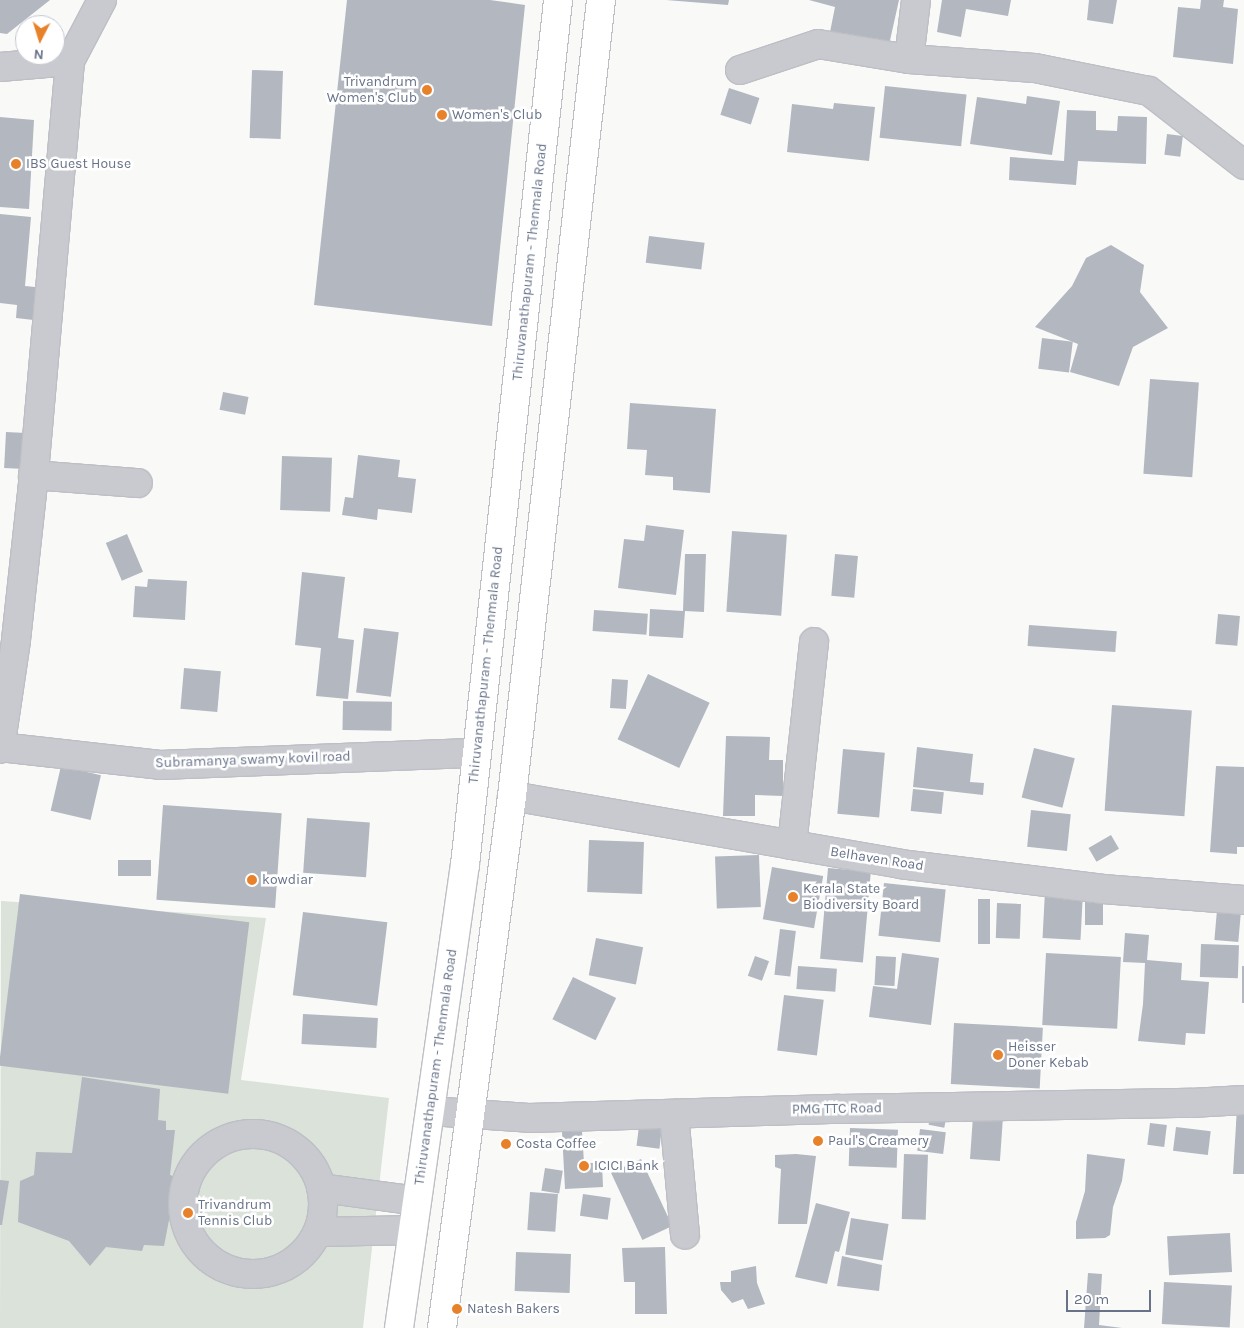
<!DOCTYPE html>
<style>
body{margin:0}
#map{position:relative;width:1244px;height:1328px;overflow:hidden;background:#f9faf8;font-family:Karla,sans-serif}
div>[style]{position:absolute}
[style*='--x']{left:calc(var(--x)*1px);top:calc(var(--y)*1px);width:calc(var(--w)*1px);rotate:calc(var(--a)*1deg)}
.green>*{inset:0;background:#dae2d9}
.building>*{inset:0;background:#b2b7c0;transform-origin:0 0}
.roads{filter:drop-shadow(1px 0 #bdbfc4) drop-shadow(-1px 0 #bdbfc4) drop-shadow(0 1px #bdbfc4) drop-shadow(0 -1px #bdbfc4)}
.minor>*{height:28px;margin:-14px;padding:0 14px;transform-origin:14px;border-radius:14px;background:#c8cacf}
.minor>.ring{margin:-14px;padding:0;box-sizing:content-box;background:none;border:28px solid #c8cacf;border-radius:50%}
.major>*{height:28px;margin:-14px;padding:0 14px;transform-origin:14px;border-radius:14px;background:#fff}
.dots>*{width:14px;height:14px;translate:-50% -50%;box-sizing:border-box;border:2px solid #fff;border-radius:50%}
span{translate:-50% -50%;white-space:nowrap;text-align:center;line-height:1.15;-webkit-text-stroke:5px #fff;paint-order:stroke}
.poi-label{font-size:14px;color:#687389}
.right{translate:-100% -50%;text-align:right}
.left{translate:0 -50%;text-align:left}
.street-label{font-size:14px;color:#687389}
.north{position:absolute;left:15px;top:15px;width:50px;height:50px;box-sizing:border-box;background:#fff;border:1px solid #c3c7d0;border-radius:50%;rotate:185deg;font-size:14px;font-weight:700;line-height:20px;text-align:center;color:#687389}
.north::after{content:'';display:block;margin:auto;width:18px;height:22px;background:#e7822b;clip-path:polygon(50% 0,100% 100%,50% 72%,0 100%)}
.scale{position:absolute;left:1066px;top:1290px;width:85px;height:22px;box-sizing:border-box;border:2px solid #687389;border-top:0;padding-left:6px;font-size:15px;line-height:18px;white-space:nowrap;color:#687389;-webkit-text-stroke:4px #fff;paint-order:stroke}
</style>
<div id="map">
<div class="green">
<i style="clip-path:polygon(1px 901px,266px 918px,241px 1080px,389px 1098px,363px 1328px,0 1328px)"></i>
</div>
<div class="building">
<i style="clip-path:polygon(0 0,50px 0,7px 34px,0 33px)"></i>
<i style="clip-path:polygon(347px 0,490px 0,525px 5px,492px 326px,314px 305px)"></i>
<i style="clip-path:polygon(666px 0,729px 0,728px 5px)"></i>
<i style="clip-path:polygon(809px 0,899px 0,889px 45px,830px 32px,835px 7px)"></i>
<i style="clip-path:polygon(942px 0,1011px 0,1008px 16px,966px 9px,961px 37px,937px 32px)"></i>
<i style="clip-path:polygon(1089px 0,1117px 0,1113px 24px,1087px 20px)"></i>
<i style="clip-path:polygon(1201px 0,1224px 0,1223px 7px,1238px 9px,1233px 64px,1173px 57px,1178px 7px,1200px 9px)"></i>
<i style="left:252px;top:70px;width:31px;height:68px;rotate:2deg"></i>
<i style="left:885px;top:86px;width:82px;height:52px;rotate:6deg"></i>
<i style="left:729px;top:88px;width:32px;height:28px;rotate:18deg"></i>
<i style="clip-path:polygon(1027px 96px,1060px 101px,1052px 155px,970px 144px,977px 97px,1026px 104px)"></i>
<i style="clip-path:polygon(834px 103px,875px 107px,869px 161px,787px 152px,792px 104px,833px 109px)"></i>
<i style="clip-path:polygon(1067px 110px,1096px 111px,1096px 130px,1117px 131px,1118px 116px,1147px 117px,1146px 164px,1078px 161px,1076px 185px,1009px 180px,1010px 157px,1064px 161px)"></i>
<i style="clip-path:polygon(0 117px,34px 120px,29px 209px,0 207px)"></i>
<i style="left:1167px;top:134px;width:16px;height:21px;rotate:7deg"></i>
<i style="clip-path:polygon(0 214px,31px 217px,25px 286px,45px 288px,42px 321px,16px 318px,17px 305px,0 303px)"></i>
<i style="left:649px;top:236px;width:56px;height:27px;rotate:7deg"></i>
<i style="clip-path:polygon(1111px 245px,1144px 265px,1140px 292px,1168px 328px,1133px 347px,1119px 386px,1070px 372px,1078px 344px,1035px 327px,1072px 286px,1086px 258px)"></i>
<i style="left:1042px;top:338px;width:31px;height:31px;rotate:7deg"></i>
<i style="left:1150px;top:379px;width:49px;height:95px;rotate:4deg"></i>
<i style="left:223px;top:392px;width:26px;height:18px;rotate:11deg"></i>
<i style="clip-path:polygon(630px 403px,716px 409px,710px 493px,673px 490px,673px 477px,645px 475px,647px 450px,627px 449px)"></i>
<i style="left:6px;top:432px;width:20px;height:36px;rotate:3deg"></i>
<i style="clip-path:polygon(358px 455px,400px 460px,398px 477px,416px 479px,412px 513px,378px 509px,377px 520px,342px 515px,345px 497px,353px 498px)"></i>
<i style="left:282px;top:456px;width:50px;height:54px;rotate:2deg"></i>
<i style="clip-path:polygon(646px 525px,684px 530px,676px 595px,618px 588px,624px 539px,644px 541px)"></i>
<i style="left:732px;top:531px;width:55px;height:81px;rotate:4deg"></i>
<i style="left:127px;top:534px;width:41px;height:23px;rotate:67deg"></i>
<i style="clip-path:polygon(685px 554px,706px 554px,704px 612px,685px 611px,683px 638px,649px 636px,650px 609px,683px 611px)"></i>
<i style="left:835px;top:554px;width:23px;height:42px;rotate:5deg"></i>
<i style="clip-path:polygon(302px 572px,345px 577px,338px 638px,354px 640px,348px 699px,316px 696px,321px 648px,295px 645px)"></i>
<i style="clip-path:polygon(148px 579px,187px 581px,185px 620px,133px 617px,135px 586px,147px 587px)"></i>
<i style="left:594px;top:610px;width:54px;height:21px;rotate:4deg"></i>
<i style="left:1218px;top:614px;width:22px;height:30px;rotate:5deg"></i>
<i style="left:1029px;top:625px;width:88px;height:21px;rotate:4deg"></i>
<i style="left:364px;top:628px;width:35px;height:65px;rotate:7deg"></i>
<i style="left:184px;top:668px;width:37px;height:41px;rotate:5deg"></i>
<i style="left:648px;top:674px;width:68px;height:72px;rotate:25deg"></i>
<i style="left:612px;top:679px;width:16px;height:29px;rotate:4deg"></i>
<i style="left:343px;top:701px;width:49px;height:29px;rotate:1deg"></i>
<i style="left:1112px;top:705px;width:80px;height:106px;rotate:4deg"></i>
<i style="clip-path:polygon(726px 736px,770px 737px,769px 760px,783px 760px,783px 796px,755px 795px,755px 816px,723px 816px)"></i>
<i style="clip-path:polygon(917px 747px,973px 754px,970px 782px,984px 783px,983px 795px,913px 787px)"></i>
<i style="left:1034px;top:748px;width:42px;height:51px;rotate:14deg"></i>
<i style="left:843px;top:749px;width:42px;height:65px;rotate:5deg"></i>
<i style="left:61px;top:766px;width:41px;height:46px;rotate:13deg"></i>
<i style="clip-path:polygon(1216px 766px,1244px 767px,1244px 847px,1237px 847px,1237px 854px,1210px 852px)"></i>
<i style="left:913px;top:789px;width:31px;height:22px;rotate:6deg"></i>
<i style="left:163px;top:805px;width:119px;height:95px;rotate:4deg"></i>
<i style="left:1031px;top:810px;width:40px;height:37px;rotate:6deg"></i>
<i style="left:307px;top:818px;width:63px;height:55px;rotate:4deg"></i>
<i style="left:1111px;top:835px;width:16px;height:26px;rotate:60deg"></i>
<i style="left:589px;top:840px;width:55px;height:52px;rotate:2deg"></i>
<i style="left:759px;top:855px;width:52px;height:44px;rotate:88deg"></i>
<i style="left:118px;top:860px;width:33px;height:16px"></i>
<i style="left:772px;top:867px;width:52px;height:53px;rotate:10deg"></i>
<i style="left:828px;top:868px;width:43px;height:91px;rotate:5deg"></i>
<i style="left:884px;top:883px;width:62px;height:53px;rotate:6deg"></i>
<i style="left:1045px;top:891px;width:38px;height:47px;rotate:3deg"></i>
<i style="left:20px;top:894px;width:231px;height:173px;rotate:7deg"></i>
<i style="left:1085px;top:898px;width:18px;height:27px"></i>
<i style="left:978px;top:899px;width:12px;height:45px"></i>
<i style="left:997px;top:903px;width:24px;height:35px;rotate:2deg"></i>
<i style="left:1217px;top:910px;width:24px;height:30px;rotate:5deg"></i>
<i style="left:303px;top:912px;width:85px;height:84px;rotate:7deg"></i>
<i style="left:780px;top:929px;width:16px;height:46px;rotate:7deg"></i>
<i style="clip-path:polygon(1125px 933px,1149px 935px,1147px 960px,1182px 963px,1181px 980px,1209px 982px,1205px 1034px,1186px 1033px,1185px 1045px,1138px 1041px,1143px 1004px,1145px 963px,1123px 962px)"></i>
<i style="left:596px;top:938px;width:48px;height:38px;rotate:11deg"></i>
<i style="left:1201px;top:944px;width:38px;height:33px;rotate:2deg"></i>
<i style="clip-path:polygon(902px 953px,939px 958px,931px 1025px,869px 1017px,873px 986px,897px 989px)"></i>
<i style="left:1046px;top:953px;width:75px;height:72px;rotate:3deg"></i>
<i style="left:755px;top:956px;width:15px;height:21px;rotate:20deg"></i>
<i style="left:876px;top:956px;width:20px;height:29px;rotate:3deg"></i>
<i style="left:798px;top:966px;width:39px;height:23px;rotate:4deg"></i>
<i style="left:1242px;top:966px;width:2px;height:37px"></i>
<i style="left:573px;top:977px;width:48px;height:47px;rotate:26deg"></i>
<i style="left:784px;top:995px;width:40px;height:56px;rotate:7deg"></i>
<i style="left:303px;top:1014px;width:75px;height:30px;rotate:3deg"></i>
<i style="left:954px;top:1023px;width:89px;height:61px;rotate:3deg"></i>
<i style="clip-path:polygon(82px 1077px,160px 1089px,158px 1120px,166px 1121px,166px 1130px,175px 1130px,170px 1175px,176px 1177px,174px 1187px,194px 1192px,211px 1205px,196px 1217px,170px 1215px,164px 1246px,144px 1245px,142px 1251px,106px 1247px,90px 1266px,69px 1241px,18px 1222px,20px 1181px,34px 1175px,36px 1152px,72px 1153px)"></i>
<i style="left:932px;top:1107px;width:16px;height:18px;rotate:11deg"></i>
<i style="clip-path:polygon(1237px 1108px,1244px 1108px,1244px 1174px,1233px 1174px)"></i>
<i style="left:973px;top:1116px;width:30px;height:43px;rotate:4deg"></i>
<i style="left:1150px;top:1123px;width:17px;height:22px;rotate:7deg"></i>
<i style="left:639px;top:1126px;width:23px;height:20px;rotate:7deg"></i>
<i style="left:1176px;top:1127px;width:35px;height:24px;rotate:7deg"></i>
<i style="left:850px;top:1128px;width:48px;height:38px;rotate:2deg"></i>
<i style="left:920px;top:1129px;width:26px;height:22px;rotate:7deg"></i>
<i style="clip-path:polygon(582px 1131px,584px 1163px,602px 1163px,603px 1187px,565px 1189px,562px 1132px)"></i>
<i style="clip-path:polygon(796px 1154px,816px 1156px,807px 1224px,778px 1224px,781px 1169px,775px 1167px,775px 1155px)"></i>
<i style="left:904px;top:1154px;width:24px;height:65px;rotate:2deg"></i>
<i style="clip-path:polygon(1087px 1154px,1125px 1159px,1122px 1181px,1113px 1207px,1110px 1235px,1105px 1238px,1076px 1239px,1076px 1222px,1085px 1191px)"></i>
<i style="left:641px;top:1159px;width:74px;height:33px;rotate:65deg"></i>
<i style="left:545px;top:1168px;width:18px;height:23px;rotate:9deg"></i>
<i style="clip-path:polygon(0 1180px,9px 1181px,2px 1225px,0 1225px)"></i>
<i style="left:530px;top:1192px;width:28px;height:38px;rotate:4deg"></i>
<i style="left:583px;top:1194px;width:28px;height:22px;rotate:8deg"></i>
<i style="clip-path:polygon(816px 1203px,850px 1212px,839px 1252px,835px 1251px,827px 1284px,795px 1277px)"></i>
<i style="left:851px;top:1218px;width:38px;height:37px;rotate:9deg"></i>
<i style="left:1230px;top:1233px;width:39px;height:63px;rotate:87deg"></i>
<i style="clip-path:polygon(665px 1247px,667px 1314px,635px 1314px,635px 1282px,624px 1282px,622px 1248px)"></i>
<i style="left:516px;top:1252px;width:55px;height:39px;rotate:2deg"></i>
<i style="clip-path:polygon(842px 1256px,882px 1265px,879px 1291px,837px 1286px)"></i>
<i style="clip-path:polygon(756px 1266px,757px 1283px,765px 1304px,748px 1309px,743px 1299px,732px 1303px,721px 1290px,720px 1282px,731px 1282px,731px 1271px)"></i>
<i style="clip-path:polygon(1088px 1273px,1102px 1274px,1099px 1325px,1122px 1328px,1084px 1328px)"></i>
<i style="left:1164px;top:1282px;width:68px;height:42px;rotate:3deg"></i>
</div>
<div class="roads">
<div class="minor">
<i style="--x:909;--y:59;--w:126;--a:4.1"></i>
<i style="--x:1035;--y:68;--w:116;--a:11.4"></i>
<i style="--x:1149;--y:91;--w:120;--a:37.9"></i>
<i style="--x:0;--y:67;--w:70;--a:-4.9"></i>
<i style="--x:70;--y:61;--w:69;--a:-62.3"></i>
<i style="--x:740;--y:70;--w:82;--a:-18.4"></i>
<i style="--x:818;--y:44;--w:92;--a:9.4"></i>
<i style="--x:909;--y:59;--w:59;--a:-83.2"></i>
<i style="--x:33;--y:475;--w:105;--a:4.4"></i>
<i style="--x:0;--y:747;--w:161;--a:6.4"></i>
<i style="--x:160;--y:765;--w:317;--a:-2.2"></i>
<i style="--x:0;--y:749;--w:110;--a:-81.6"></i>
<i style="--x:16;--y:640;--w:157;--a:-83.8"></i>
<i style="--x:33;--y:484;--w:425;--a:-85"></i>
<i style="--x:512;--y:796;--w:394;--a:9.9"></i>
<i style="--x:900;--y:864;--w:205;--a:7"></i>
<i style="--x:1103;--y:889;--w:141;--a:4.5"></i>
<i style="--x:792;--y:845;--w:204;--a:-83.8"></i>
<i style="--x:430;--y:1111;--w:99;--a:4"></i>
<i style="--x:529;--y:1118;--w:310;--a:-1.7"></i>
<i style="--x:839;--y:1109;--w:352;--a:-1"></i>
<i style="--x:1191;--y:1103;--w:53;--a:-3.2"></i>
<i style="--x:674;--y:1114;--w:121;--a:84.8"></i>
<i class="ring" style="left:183px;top:1134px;width:112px;height:112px"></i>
<i style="--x:321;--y:1188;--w:97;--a:7.7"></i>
<i style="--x:319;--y:1232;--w:94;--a:-1.2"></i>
</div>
<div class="major">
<i style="--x:399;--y:1328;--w:468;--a:-81.9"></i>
<i style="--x:465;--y:865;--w:870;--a:-83.86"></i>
<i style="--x:442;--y:1328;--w:537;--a:-82.5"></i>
<i style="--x:512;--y:796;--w:801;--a:-83.62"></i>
</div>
</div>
<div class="dots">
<i style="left:427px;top:90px;background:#e7822b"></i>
<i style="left:442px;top:115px;background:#e7822b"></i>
<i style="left:16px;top:164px;background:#e7822b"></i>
<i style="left:252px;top:880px;background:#e7822b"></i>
<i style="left:793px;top:897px;background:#e7822b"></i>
<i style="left:998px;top:1055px;background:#e7822b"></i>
<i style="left:818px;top:1141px;background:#e7822b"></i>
<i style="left:506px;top:1144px;background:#e7822b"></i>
<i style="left:584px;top:1166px;background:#e7822b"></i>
<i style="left:188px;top:1213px;background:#e7822b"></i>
<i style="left:457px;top:1309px;background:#e7822b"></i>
</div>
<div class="poi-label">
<span class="right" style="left:417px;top:90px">Trivandrum<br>Women's Club</span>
<span class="left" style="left:452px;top:115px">Women's Club</span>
<span class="left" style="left:26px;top:164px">IBS Guest House</span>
<span class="left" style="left:262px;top:880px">kowdiar</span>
<span class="left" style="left:803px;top:897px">Kerala State<br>Biodiversity Board</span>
<span class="left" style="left:1008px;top:1055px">Heisser<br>Doner Kebab</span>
<span class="left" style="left:828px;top:1141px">Paul's Creamery</span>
<span class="left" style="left:516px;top:1144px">Costa Coffee</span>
<span class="left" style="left:594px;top:1166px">ICICI Bank</span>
<span class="left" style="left:198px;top:1213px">Trivandrum<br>Tennis Club</span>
<span class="left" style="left:467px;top:1309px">Natesh Bakers</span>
</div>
<div class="street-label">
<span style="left:530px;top:262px;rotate:-84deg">Thiruvanathapuram - Thenmala Road</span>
<span style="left:486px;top:665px;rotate:-84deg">Thiruvanathapuram - Thenmala Road</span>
<span style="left:253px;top:760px;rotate:-2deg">Subramanya swamy kovil road</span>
<span style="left:877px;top:859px;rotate:9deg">Belhaven Road</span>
<span style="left:436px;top:1067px;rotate:-82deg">Thiruvanathapuram - Thenmala Road</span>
<span style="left:837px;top:1109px;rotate:-1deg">PMG TTC Road</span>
</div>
<div class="north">N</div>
<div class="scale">20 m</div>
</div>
